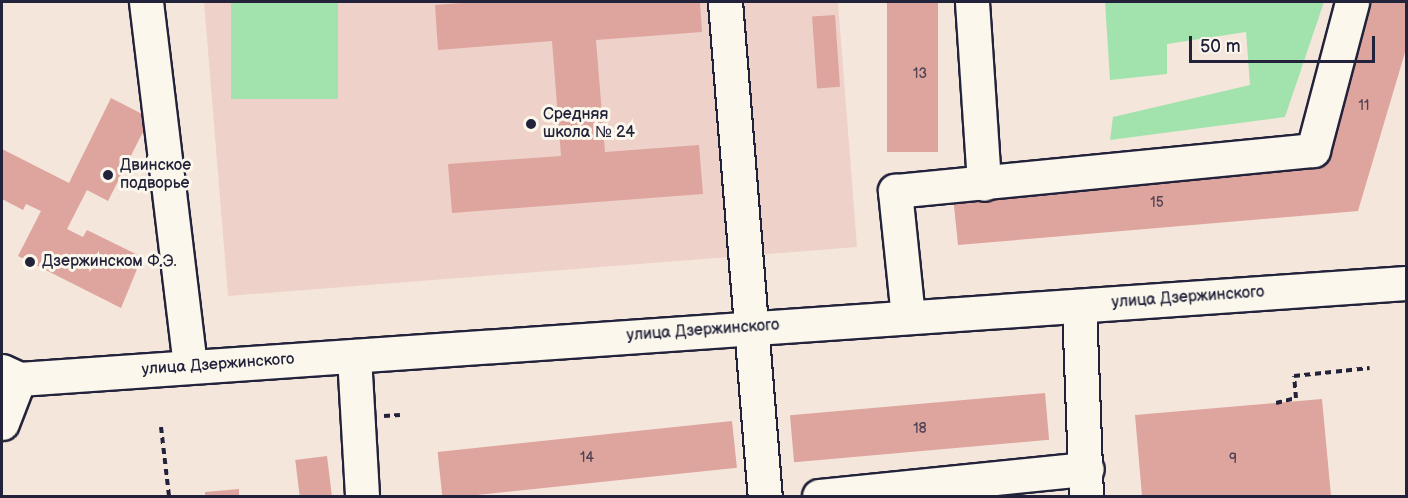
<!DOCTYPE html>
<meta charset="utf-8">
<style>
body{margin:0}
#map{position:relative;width:1408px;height:498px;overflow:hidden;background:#f5e6dc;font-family:"Balsamiq Sans",sans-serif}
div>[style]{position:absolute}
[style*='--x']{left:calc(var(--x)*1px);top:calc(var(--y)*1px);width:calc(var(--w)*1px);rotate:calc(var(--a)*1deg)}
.built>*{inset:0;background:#eed2c9}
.green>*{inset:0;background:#a2e3ad;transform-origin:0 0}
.building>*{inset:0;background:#dea49e;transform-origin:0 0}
.path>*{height:4px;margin-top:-2px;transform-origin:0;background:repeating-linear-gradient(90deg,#22223b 0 6px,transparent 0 10.5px)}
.roads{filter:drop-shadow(2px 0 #22223b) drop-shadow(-2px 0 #22223b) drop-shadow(0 2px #22223b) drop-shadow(0 -2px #22223b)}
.minor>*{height:33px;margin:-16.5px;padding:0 16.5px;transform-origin:16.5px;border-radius:16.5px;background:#fbf7ec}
.dots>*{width:16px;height:16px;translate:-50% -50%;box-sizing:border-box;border:3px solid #fbf7ec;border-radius:50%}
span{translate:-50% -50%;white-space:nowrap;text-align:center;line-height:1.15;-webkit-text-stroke:6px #fbf7ec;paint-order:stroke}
.number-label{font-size:14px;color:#514254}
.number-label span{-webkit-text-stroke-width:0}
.poi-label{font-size:16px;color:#22223b}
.left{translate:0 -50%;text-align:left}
.street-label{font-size:16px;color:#22223b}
.frame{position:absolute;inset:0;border:3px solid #22223b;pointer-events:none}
.scale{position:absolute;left:1189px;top:36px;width:186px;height:27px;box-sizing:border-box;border:3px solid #22223b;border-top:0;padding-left:8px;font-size:18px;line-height:21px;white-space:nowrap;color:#22223b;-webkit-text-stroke:4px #fbf7ec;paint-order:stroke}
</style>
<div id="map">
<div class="built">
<i style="clip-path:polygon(204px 2px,838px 2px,857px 247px,228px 296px)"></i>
</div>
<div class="green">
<i style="left:231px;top:2px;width:107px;height:97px"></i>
<i style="clip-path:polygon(1105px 2px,1324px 2px,1285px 117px,1110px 140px,1113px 117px,1250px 85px,1246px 32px,1167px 44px,1167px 74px,1110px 80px)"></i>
</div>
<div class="building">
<i style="clip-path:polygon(475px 2px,700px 2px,702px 32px,596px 40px,605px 152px,699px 145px,703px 194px,452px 213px,448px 164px,561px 156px,552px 41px,438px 50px,435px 5px)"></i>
<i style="left:887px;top:2px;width:51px;height:150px"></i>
<i style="clip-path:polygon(1365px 2px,1406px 2px,1406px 49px,1358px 211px,958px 245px,953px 196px,1321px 163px)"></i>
<i style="left:835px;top:15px;width:72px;height:23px;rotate:86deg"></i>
<i style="clip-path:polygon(111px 98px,150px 118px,108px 201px,87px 190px,67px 229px,83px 237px,87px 230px,142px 257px,121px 308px,18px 256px,41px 211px,26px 204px,23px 210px,2px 199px,2px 149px,69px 183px)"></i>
<i style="left:1045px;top:393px;width:47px;height:256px;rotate:85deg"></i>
<i style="clip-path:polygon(1322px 399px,1331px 496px,1142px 496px,1135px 415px)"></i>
<i style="left:732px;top:421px;width:47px;height:296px;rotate:84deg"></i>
<i style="left:327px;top:456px;width:40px;height:32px;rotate:83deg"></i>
<i style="clip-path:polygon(239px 489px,239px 496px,205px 496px,205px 492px)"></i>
</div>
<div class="path">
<i style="--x:1276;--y:403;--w:21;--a:-14"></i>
<i style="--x:1296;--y:398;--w:22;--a:-95"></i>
<i style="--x:1294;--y:376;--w:76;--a:-6"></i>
<i style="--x:384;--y:416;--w:16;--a:-4"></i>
<i style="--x:161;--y:427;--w:69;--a:83.4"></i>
</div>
<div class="roads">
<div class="minor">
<i style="--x:146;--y:2;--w:367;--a:83.1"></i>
<i style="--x:725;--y:2;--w:496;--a:85.4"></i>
<i style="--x:972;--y:2;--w:182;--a:86.2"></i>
<i style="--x:1079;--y:306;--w:190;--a:87.9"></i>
<i style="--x:908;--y:317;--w:127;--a:-95.9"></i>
<i style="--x:895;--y:191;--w:420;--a:-5.6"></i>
<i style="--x:1313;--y:150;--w:153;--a:-75.2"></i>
<i style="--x:354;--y:356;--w:140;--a:86.7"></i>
<i style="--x:2;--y:371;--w:19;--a:25"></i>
<i style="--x:19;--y:379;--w:1390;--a:-3.96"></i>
<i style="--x:2;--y:423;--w:47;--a:-68.9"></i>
<i style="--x:819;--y:496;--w:269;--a:-5.8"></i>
</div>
</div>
<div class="dots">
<i style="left:531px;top:124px;background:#22223b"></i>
<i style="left:108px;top:175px;background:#22223b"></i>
<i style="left:30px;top:262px;background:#22223b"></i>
</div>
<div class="number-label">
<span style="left:920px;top:74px">13</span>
<span style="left:1364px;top:106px">11</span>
<span style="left:1157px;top:203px">15</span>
<span style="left:920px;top:429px">18</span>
<span style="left:587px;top:458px">14</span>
<span style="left:1233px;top:459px">9</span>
</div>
<div class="poi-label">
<span class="left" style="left:543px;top:124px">Средняя<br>школа № 24</span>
<span class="left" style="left:120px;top:175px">Двинское<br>подворье</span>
<span class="left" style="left:42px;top:262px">Дзержинском Ф.Э.</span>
</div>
<div class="street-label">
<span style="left:1188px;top:298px;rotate:-4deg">улица Дзержинского</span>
<span style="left:703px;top:331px;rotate:-4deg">улица Дзержинского</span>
<span style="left:218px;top:365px;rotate:-4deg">улица Дзержинского</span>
</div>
<div class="frame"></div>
<div class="scale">50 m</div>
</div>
